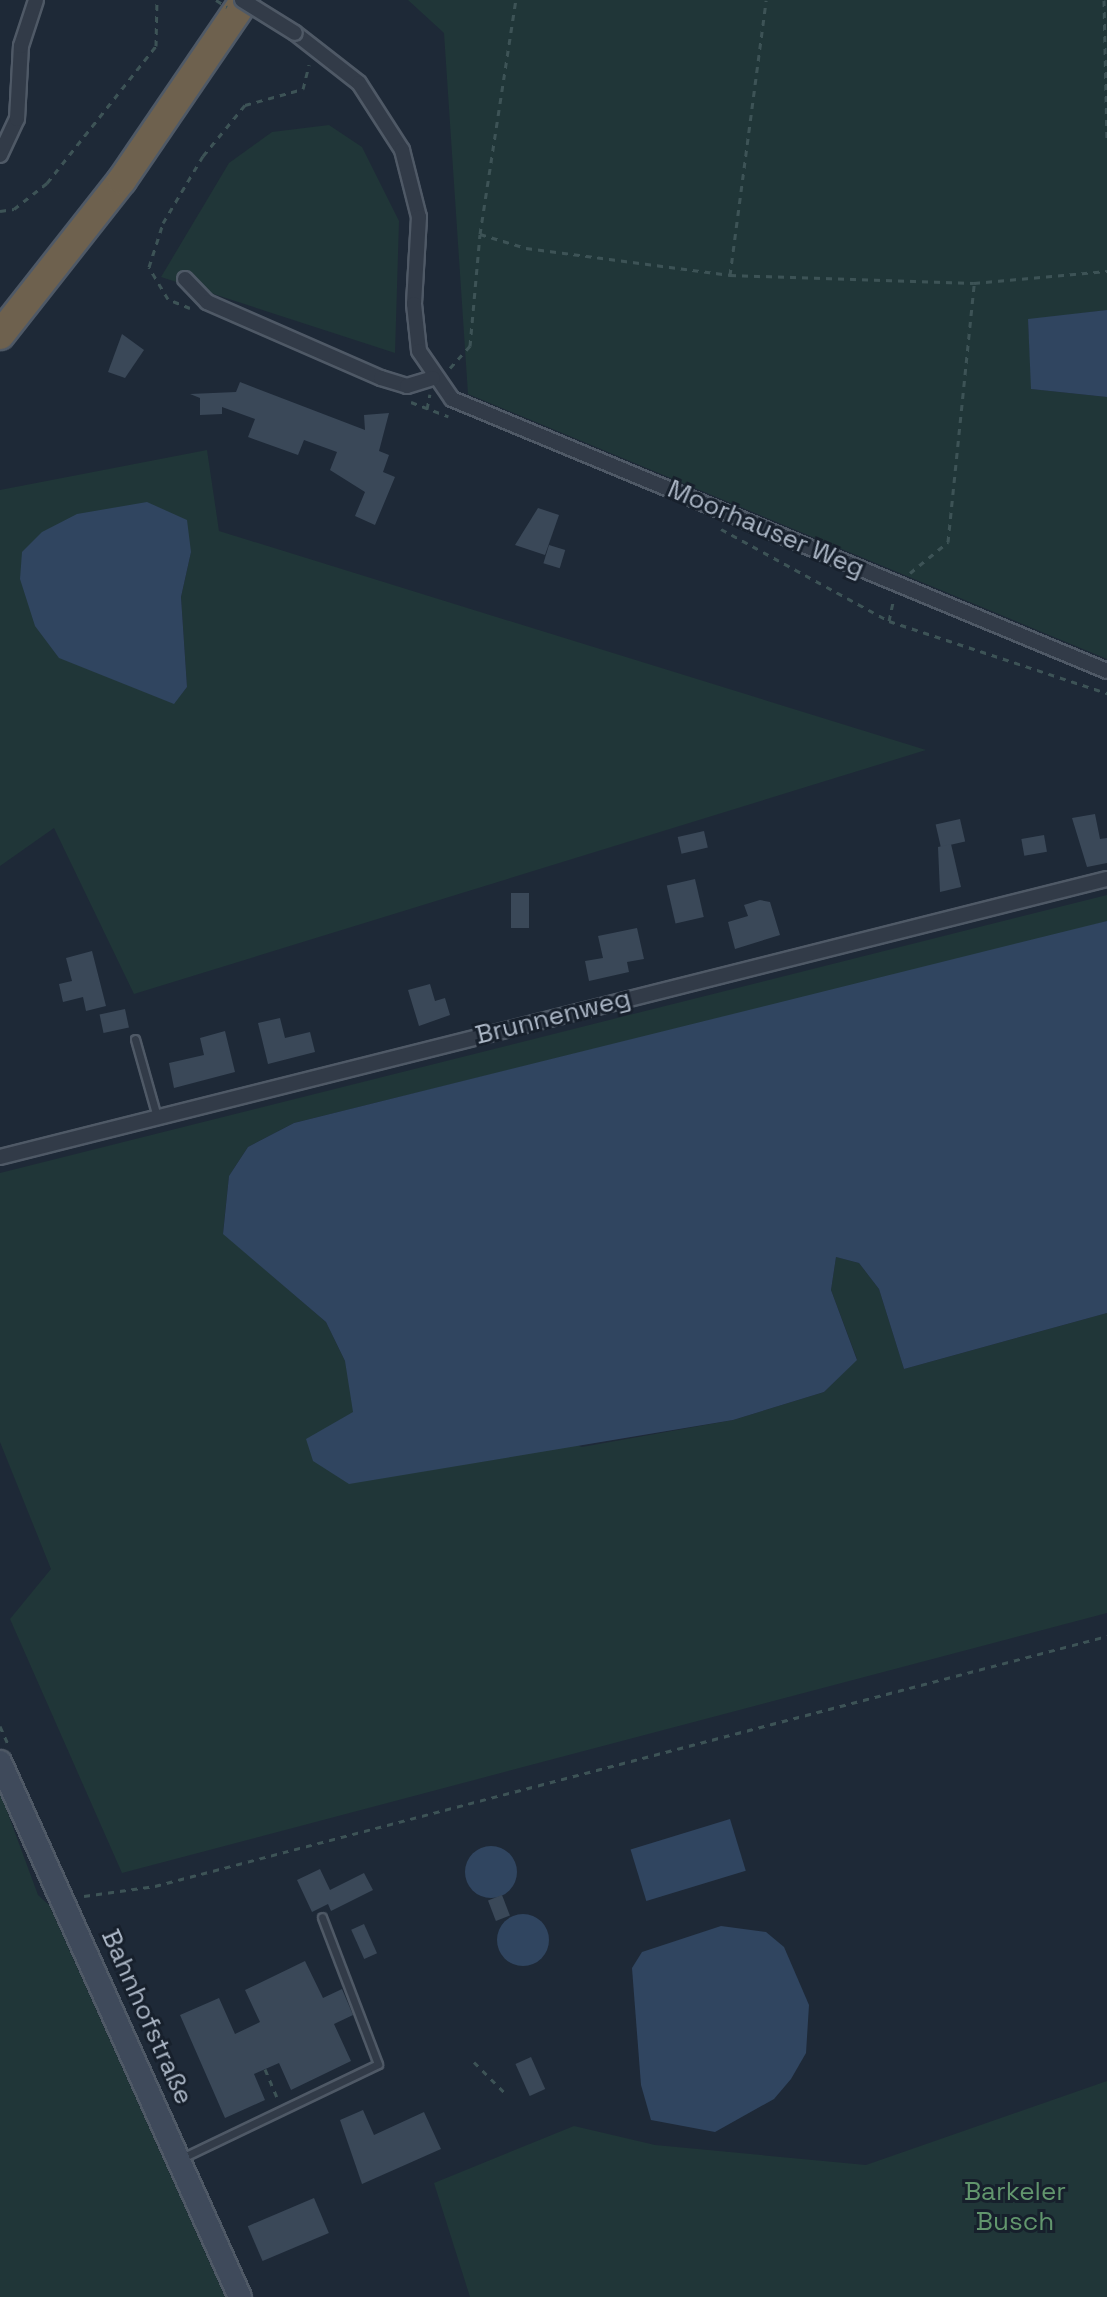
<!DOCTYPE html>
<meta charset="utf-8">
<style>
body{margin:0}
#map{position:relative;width:1107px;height:2297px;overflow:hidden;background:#1e2937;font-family:"Space Grotesk",sans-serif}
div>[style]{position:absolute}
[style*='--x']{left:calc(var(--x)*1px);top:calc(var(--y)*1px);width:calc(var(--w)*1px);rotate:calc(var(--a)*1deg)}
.green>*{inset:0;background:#203638}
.water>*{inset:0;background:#304560;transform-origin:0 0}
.round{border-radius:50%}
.building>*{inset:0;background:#3a4858;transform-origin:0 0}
.path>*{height:3px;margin-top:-1.5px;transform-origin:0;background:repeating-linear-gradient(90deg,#3d5356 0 6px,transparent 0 12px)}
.roads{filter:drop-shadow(2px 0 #4f5966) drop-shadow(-2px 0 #4f5966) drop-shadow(0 2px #4f5966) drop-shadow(0 -2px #4f5966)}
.lane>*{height:7px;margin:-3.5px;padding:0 3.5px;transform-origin:3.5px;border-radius:3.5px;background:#323b48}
.street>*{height:14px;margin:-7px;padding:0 7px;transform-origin:7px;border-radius:7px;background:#323b48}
.secondary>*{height:22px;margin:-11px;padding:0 11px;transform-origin:11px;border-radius:11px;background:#3f4a5b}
.highway>*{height:28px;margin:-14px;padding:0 14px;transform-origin:14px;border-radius:14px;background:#6e614e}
.path-bridge>*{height:3px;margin-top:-1.5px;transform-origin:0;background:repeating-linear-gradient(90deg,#3d5356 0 6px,transparent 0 12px)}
.bridges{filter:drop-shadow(2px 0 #4f5966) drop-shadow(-2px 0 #4f5966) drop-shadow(0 2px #4f5966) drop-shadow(0 -2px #4f5966)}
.street-bridge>*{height:14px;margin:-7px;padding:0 7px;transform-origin:7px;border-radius:7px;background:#323b48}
span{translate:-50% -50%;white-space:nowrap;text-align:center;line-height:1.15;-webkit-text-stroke:6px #17202c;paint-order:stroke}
.street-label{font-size:26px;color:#abb6c5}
.park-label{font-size:26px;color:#62966d}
</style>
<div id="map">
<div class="green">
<i style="clip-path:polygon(408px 0,1107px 0,1107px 310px,1028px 320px,1032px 389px,1107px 397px,1107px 659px,468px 394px,444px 33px)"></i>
<i style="clip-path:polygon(329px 125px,362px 147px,399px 221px,395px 353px,161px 277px,229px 163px,272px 132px)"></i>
<i style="clip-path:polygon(evenodd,207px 450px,219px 531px,926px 750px,134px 994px,54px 828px,0 866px,0 490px,207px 450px,191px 552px,181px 597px,187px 687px,174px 703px,138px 686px,191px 552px)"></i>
<i style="clip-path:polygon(1107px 895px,1107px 921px,1069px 932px,294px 1123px,248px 1147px,229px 1176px,223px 1233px,326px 1322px,345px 1361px,582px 1447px,733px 1420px,824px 1392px,857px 1359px,831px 1290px,836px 1257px,859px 1263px,879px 1289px,904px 1369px,1107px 1313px,1107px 1613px,122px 1873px,10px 1619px,51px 1569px,0 1442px,0 1173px)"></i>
<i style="clip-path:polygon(0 1792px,38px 1895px,49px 1905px,225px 2297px,0 2297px)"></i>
<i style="clip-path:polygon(1107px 2081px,1107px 2297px,470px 2297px,434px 2183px,574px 2126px,655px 2145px,866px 2165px)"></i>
</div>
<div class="water">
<i style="clip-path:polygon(1107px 310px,1107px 397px,1031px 389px,1028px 319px)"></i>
<i style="clip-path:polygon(147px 502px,187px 520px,191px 552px,181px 597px,187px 687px,174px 704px,59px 658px,35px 626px,20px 579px,22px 552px,42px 532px,77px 514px)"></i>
<i style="clip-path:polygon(1107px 921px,1107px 1313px,904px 1369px,879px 1289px,859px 1263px,836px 1257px,831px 1290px,857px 1360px,824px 1392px,733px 1420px,349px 1484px,313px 1461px,306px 1439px,353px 1412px,345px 1361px,326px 1322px,223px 1234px,229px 1176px,248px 1147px,294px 1123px)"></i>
<i style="left:730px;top:1819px;width:54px;height:104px;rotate:73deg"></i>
<i class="round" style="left:465px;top:1846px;width:52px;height:52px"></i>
<i class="round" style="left:497px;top:1914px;width:52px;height:52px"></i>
<i style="clip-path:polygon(721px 1926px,766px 1932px,784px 1947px,809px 2005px,806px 2053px,791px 2079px,774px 2099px,715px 2132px,651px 2120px,641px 2085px,632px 1968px,642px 1952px)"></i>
</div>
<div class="building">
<i style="clip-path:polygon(122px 334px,144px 350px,125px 378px,108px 372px)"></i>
<i style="clip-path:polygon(240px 382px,365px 430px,364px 415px,389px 413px,379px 451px,389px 455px,383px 472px,395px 477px,375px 525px,355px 516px,365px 492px,330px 470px,337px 452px,304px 440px,298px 455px,248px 437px,255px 419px,222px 407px,222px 414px,200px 415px,200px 398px,190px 394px,236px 392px)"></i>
<i style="clip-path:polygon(538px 508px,559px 515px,545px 555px,515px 545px)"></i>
<i style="left:549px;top:545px;width:17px;height:19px;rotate:17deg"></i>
<i style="clip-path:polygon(1095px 814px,1100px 839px,1107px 838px,1107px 863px,1087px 867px,1072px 818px)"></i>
<i style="left:960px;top:819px;width:23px;height:25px;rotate:77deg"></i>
<i style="left:704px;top:831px;width:17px;height:27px;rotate:77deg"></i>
<i style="left:1044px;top:835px;width:17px;height:23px;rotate:80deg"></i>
<i style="clip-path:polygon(951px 844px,961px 887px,940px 892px,938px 847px)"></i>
<i style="left:695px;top:879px;width:39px;height:29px;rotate:77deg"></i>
<i style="left:511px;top:893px;width:18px;height:35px"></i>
<i style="clip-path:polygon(760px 900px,770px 902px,780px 935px,735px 949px,728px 922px,748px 916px,744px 905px)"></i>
<i style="clip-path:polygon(637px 928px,644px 959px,627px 962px,629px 972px,589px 981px,585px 961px,603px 958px,598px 936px)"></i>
<i style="clip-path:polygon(92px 951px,106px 1006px,86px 1011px,83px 997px,63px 1002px,59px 984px,72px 981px,66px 958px)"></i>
<i style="clip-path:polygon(430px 984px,435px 1001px,445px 998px,450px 1015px,419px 1026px,408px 990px)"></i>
<i style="left:125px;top:1009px;width:19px;height:26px;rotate:78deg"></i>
<i style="clip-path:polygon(280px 1018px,285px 1038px,310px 1032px,315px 1052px,268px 1064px,258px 1023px)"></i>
<i style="clip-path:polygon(225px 1031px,235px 1072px,174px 1088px,169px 1063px,204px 1055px,200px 1038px)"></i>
<i style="clip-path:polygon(320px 1869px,330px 1890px,364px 1873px,373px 1890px,331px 1911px,328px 1904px,312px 1912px,297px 1880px)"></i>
<i style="left:502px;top:1895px;width:22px;height:15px;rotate:69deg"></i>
<i style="left:364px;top:1924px;width:32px;height:14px;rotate:66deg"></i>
<i style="clip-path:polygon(305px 1961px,323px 1998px,342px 1989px,353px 2015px,334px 2024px,351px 2061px,291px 2090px,279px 2063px,254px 2074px,265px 2100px,225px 2118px,180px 2015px,219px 1998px,235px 2034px,260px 2022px,245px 1990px)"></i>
<i style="left:531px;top:2057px;width:35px;height:17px;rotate:66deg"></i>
<i style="clip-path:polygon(363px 2110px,374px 2135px,424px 2112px,441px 2149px,362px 2184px,340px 2120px)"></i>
<i style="left:314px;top:2198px;width:38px;height:72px;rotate:67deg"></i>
</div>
<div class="path">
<i style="--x:1104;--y:0;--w:141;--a:88.8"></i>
<i style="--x:0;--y:211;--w:14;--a:-8"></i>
<i style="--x:14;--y:209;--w:42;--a:-38.2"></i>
<i style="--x:47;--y:183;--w:175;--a:-51.5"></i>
<i style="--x:156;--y:46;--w:46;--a:-88.8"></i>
<i style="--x:480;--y:234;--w:48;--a:16.9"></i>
<i style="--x:526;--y:248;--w:206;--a:7.5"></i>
<i style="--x:730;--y:275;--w:244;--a:1.9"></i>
<i style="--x:974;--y:283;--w:134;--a:-5.2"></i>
<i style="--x:730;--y:275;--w:277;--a:-82.5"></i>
<i style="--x:190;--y:308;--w:24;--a:-158"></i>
<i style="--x:168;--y:299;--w:37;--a:-121"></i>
<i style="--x:149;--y:267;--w:46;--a:-72.3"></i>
<i style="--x:163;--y:223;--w:78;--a:-59.2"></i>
<i style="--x:203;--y:156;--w:66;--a:-50.5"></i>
<i style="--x:245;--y:105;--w:60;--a:-15.4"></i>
<i style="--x:303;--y:89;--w:25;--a:-76"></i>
<i style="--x:450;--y:368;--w:30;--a:-48"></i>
<i style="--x:470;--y:346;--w:112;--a:-84.9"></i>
<i style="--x:480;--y:234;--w:237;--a:-81.3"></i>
<i style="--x:411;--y:402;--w:40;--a:21"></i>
<i style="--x:427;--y:409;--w:15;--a:-79"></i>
<i style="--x:721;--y:529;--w:192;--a:28.7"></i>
<i style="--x:889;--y:621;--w:230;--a:18.3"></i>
<i style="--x:910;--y:573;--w:49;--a:-39.2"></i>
<i style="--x:948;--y:542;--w:259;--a:-84.2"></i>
<i style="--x:889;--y:621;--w:24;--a:-78"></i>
<i style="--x:0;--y:1726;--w:20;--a:66"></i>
<i style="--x:84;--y:1896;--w:72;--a:-8"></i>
<i style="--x:155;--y:1886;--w:984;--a:-14.71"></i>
<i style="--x:474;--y:2062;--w:47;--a:45"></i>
<i style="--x:265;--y:2069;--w:30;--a:67"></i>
</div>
<div class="roads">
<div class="lane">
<i style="--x:135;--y:1039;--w:81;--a:74.2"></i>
<i style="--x:182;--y:2158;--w:217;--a:-25.6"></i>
<i style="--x:378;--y:2064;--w:157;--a:-110.9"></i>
</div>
<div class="street">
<i style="--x:295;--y:33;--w:81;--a:38"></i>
<i style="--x:359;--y:83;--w:80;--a:57.3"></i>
<i style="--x:402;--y:150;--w:69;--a:75.8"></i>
<i style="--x:419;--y:217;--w:87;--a:93.3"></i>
<i style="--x:414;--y:304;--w:47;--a:83.9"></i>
<i style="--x:419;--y:351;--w:58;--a:55.5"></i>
<i style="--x:452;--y:399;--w:709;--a:22.55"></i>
<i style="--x:0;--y:155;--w:40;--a:-65"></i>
<i style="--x:17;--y:119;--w:73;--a:-86.9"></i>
<i style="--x:21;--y:46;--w:48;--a:-71.9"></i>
<i style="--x:185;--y:279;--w:32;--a:46"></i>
<i style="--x:207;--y:302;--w:190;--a:23.6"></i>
<i style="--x:381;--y:378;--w:27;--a:17"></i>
<i style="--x:407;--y:386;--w:27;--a:-17"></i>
<i style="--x:0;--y:1157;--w:1141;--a:-14.1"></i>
</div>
<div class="secondary">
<i style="--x:0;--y:1762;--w:586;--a:65.84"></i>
</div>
<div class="highway">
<i style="--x:0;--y:335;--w:197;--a:-51.8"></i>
<i style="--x:122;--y:180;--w:218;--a:-55.7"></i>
</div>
</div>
<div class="path-bridge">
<i style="--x:216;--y:0;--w:13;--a:32"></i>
</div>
<div class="bridges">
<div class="street-bridge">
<i style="--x:242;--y:0;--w:62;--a:31.9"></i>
</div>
</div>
<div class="street-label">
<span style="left:766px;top:529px;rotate:23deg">Moorhauser Weg</span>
<span style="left:553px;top:1017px;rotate:-14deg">Brunnenweg</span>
<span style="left:147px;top:2017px;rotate:66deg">Bahnhofstraße</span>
</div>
<div class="park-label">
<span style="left:1015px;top:2207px">Barkeler<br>Busch</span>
</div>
</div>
